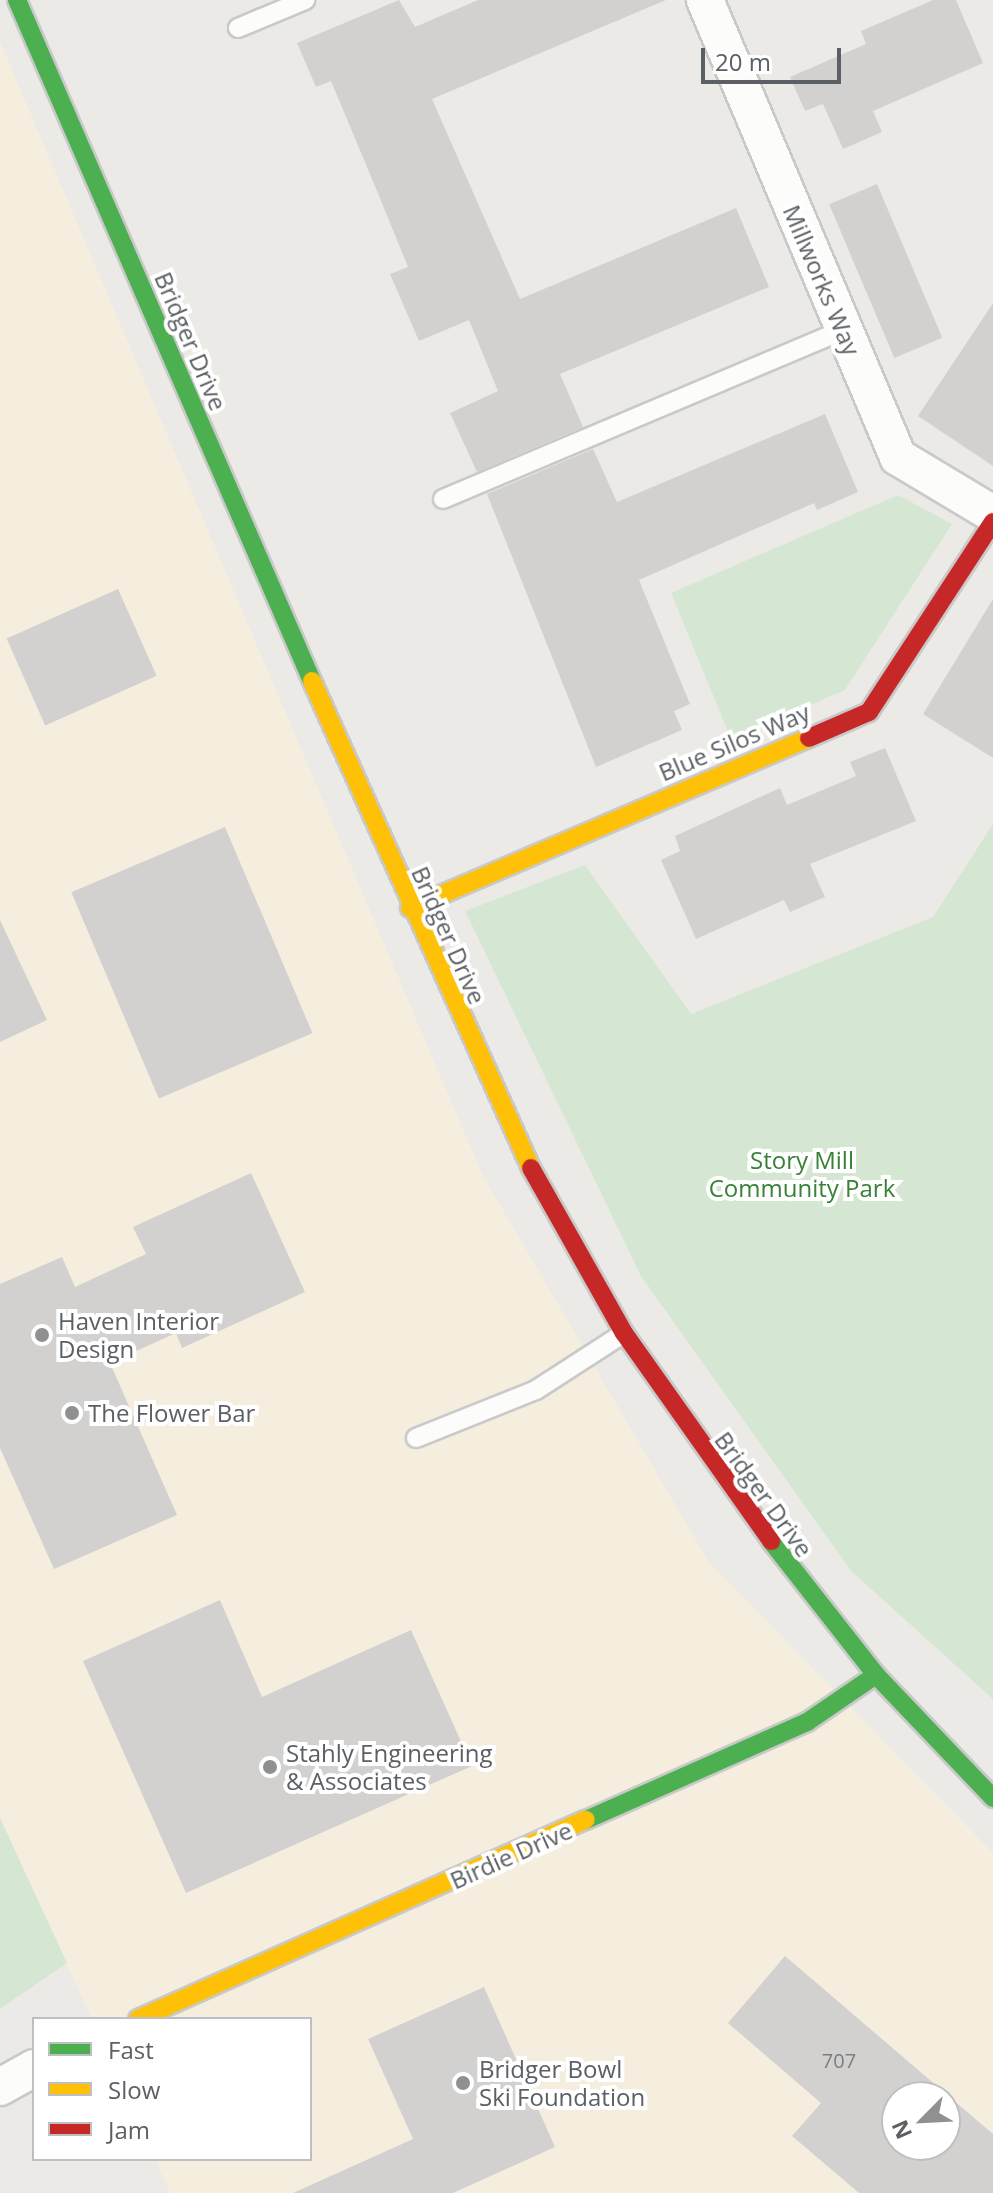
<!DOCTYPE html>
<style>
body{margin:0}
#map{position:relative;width:993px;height:2193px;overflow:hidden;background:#eceae6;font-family:"Open Sans",sans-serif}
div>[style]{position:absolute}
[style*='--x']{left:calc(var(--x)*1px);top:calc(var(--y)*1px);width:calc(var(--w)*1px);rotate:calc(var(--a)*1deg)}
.commercial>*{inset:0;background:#f5eedf}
.green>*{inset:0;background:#d5e7d2}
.building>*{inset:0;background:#d3d1cf;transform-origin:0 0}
.roads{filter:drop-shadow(2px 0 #c8c9c8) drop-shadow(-2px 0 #c8c9c8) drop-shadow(0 2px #c8c9c8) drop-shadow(0 -2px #c8c9c8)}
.lane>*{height:18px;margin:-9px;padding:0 9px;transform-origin:9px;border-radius:9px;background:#fcfcfb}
.street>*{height:36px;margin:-18px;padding:0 18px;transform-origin:18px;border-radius:18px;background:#fcfcfb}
.fast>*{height:18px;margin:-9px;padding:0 9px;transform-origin:9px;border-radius:9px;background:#4caf50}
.slow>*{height:18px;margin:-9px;padding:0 9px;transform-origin:9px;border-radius:9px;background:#ffc107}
.jam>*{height:18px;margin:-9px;padding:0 9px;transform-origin:9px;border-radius:9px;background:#c62828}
.dots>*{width:22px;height:22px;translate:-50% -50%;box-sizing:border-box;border:4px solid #fff;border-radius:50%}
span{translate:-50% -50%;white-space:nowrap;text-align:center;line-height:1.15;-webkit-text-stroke:8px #fff;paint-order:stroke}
.number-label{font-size:20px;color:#7b7e80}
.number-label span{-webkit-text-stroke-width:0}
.street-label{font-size:24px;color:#5c6064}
.park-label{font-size:24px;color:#388136}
.poi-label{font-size:24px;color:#5c6064}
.left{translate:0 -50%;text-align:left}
.legend{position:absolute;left:32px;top:2017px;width:280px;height:144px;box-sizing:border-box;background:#fff;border:2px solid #bebfc1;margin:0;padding:10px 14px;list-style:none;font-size:24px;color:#5c6064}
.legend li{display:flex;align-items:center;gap:16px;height:40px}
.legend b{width:40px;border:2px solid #bebfc1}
.north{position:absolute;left:881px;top:2081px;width:80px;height:80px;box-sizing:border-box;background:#fff;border:2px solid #bebfc1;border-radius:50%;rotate:246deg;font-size:22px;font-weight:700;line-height:32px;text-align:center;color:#5c6064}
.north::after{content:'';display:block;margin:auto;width:28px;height:36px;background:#8e9092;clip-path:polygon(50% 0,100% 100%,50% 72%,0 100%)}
.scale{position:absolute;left:701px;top:48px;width:140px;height:36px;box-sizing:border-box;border:4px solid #5c6064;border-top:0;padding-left:10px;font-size:24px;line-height:28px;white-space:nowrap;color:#5c6064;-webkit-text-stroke:6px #fff;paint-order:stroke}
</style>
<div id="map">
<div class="commercial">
<i style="clip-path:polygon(evenodd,0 42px,482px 1174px,708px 1561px,993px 1853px,993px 2193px,170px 2193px,155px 2159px,310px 2159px,310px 2019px,92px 2019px,0 1818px,0 42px,897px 2097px,945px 2097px,945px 2145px,897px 2145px,897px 2097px)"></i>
</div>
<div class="green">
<i style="clip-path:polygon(898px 495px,952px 524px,845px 690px,731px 739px,671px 593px)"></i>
<i style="clip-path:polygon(993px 824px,993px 1699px,851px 1571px,641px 1276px,465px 911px,585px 865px,691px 1014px,933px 917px)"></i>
<i style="clip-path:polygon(0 1818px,67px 1963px,0 2009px)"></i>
</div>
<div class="building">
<i style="clip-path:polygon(399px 0,415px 27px,478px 0,666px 0,432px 99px,520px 299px,736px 208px,769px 287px,560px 374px,583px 427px,477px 472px,450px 413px,498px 391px,469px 320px,419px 341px,390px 274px,408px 267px,377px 191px,331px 81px,316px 87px,297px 43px)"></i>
<i style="clip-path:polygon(933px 0,956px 0,983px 63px,873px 111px,882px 132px,843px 149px,823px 104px,805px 111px,790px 77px,866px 44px,861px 31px)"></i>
<i style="left:877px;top:184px;width:167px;height:52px;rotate:67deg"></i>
<i style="clip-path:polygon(993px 303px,993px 466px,918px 416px)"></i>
<i style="clip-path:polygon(825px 414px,858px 492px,817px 510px,814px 503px,639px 580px,690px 704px,674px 711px,682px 730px,596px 767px,487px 494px,593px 449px,617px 502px)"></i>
<i style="left:118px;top:589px;width:95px;height:122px;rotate:66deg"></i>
<i style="clip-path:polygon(993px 599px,993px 758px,923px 714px)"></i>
<i style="clip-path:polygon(885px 748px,916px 821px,810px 864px,825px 897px,790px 912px,784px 900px,696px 939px,661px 860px,680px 851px,675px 836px,780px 788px,787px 805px,856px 776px,850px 762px)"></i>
<i style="left:225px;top:827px;width:224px;height:167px;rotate:67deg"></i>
<i style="clip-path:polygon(0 920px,47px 1020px,0 1042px)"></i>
<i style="clip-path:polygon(251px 1173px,305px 1292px,182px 1348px,176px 1333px,110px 1363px,177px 1515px,54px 1569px,0 1448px,0 1284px,62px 1257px,75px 1287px,146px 1254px,133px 1227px)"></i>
<i style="clip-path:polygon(220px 1600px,262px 1697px,411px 1630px,472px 1766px,186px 1893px,83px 1661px)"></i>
<i style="clip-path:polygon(evenodd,785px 1956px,993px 2134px,993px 2193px,859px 2193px,792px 2136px,821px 2103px,728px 2023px,785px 1956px,897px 2097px,945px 2097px,945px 2145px,897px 2145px,897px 2097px)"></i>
<i style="clip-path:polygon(484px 1987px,555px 2147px,453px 2193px,293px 2193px,413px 2139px,368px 2039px)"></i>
</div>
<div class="roads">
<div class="lane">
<i style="--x:238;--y:28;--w:73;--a:-22.7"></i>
<i style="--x:443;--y:499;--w:434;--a:-22.9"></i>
<i style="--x:416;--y:1438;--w:129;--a:-21.8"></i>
<i style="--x:536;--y:1390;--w:105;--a:-32.9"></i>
</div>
<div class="street">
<i style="--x:705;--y:0;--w:496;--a:67.1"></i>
<i style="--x:898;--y:457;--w:111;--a:31"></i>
<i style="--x:0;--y:2087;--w:39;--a:-29"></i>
</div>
<div class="fast">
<i style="--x:17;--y:0;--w:742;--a:66.58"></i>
<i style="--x:771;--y:1541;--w:170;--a:51.9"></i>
<i style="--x:876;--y:1675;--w:170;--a:46.4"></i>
<i style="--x:586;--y:1820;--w:242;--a:-23.9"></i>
<i style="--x:807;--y:1722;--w:83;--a:-34.3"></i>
</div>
<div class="slow">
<i style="--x:312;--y:681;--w:534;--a:65.79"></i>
<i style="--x:410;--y:908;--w:434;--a:-23.1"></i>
<i style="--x:138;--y:2019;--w:490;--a:-24"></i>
</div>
<div class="jam">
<i style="--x:809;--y:738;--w:65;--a:-23.4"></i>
<i style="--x:869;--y:712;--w:227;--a:-56.9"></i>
<i style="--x:531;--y:1168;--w:189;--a:60.6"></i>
<i style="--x:624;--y:1333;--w:255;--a:54.7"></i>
</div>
</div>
<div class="dots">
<i style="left:42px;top:1335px;background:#8e9092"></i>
<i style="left:72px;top:1413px;background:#8e9092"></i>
<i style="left:270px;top:1767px;background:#8e9092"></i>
<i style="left:463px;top:2083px;background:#8e9092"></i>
</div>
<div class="number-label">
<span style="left:839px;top:2060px">707</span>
</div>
<div class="street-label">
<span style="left:822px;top:280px;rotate:67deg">Millworks Way</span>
<span style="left:191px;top:341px;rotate:67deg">Bridger Drive</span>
<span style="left:734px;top:742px;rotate:-23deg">Blue Silos Way</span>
<span style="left:449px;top:935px;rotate:66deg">Bridger Drive</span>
<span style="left:764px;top:1494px;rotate:54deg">Bridger Drive</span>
<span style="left:511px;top:1855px;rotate:-24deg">Birdie Drive</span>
</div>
<div class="park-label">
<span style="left:802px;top:1174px">Story Mill<br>Community Park</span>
</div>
<div class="poi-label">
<span class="left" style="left:58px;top:1335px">Haven Interior<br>Design</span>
<span class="left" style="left:88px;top:1413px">The Flower Bar</span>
<span class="left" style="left:286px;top:1767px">Stahly Engineering<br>&amp; Associates</span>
<span class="left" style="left:479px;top:2083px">Bridger Bowl<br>Ski Foundation</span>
</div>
<ul class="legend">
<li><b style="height:10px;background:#4caf50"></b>Fast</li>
<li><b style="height:10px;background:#ffc107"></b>Slow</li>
<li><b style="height:10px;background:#c62828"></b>Jam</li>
</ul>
<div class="north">N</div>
<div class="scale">20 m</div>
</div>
